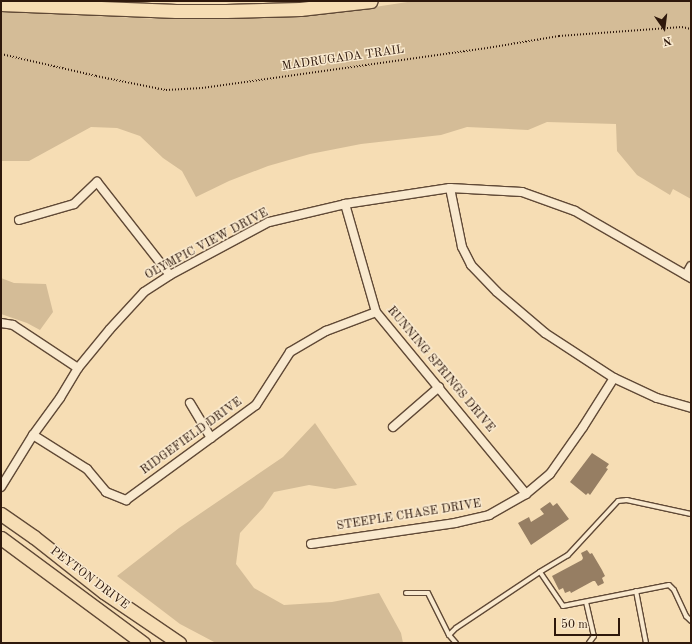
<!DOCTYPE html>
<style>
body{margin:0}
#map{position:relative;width:692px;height:644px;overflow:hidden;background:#f6ddb4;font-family:"Old Standard TT",serif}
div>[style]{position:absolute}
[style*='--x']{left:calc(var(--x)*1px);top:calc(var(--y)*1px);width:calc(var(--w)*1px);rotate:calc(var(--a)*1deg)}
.green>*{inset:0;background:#d4bc97}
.building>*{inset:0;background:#967e63}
.path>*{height:1.5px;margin-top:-0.75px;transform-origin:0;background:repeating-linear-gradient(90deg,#2e180c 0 1px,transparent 0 3px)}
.roads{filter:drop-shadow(1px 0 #604936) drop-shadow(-1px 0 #604936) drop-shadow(0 1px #604936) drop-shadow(0 -1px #604936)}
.lane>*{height:4px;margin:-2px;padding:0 2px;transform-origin:2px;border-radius:2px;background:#f9e9ce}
.street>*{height:8px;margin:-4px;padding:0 4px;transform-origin:4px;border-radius:4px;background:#f9e9ce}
.primary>*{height:13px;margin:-6.5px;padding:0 6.5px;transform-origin:6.5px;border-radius:6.5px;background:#f6ddb4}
span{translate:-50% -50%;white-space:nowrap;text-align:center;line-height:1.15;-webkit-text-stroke:3px #f9e9ce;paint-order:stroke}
.street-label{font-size:12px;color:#2e180c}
.frame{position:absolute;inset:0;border:2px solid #2e180c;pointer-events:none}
.north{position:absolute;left:644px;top:8px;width:40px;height:40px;-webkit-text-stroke:3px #f9e9ce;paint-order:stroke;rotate:166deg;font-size:11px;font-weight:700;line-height:16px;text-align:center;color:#2e180c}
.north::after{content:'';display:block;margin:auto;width:14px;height:18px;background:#2e180c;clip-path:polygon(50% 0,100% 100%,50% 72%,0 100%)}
.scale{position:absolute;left:554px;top:618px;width:66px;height:18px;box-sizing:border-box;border:2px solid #2e180c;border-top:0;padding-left:5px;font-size:12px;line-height:14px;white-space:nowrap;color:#2e180c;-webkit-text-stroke:3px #f9e9ce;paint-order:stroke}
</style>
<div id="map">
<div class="green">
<i style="clip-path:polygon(414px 1px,691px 1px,691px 199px,673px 189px,670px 195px,637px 175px,617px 151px,616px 124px,547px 122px,528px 130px,467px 127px,441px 135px,361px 144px,310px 154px,268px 166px,229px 181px,196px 197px,182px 171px,163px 158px,140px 136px,117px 128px,91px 127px,29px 161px,1px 161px,1px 12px,163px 19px,260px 18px,342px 12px)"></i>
<i style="clip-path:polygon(1px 278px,14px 283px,46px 284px,53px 312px,40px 330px,27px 323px,1px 314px)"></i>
<i style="clip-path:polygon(315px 423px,357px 485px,335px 489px,309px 485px,274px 492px,263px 508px,240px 533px,236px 564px,254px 588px,284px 605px,332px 602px,379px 593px,401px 633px,403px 643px,216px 643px,180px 624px,117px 576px,179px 528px,283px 457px)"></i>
</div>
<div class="building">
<i style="clip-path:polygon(592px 453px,609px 464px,606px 468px,608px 469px,590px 495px,588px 493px,586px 495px,570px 482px)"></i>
<i style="clip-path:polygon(550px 502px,553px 506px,557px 503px,569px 519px,531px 545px,518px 523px,529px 517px,531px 522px,544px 514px,540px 509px)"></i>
<i style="clip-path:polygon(587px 550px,590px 554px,592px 553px,602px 570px,605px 576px,602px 578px,604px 583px,598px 586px,595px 581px,593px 581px,571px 593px,570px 591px,565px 593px,563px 588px,559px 590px,552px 576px,582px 560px,583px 558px,581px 553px)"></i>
</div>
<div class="path">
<i style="--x:1;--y:54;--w:98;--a:13"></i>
<i style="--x:96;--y:76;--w:71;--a:11.3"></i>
<i style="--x:166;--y:90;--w:36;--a:-3"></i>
<i style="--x:202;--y:88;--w:288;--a:-8"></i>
<i style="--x:487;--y:48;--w:73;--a:-9.5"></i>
<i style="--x:559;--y:36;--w:123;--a:-4.2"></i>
<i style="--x:682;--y:27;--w:9;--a:13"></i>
</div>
<div class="roads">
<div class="lane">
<i style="--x:691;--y:514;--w:66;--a:-167.7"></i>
<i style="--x:627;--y:500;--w:9;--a:174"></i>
<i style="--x:618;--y:501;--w:74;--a:132.8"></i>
<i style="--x:568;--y:555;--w:33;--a:149"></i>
<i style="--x:540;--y:572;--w:41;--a:55.9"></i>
<i style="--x:563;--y:606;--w:108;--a:-11.2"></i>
<i style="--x:669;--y:585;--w:7;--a:45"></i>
<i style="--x:674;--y:590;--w:29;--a:65"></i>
<i style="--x:686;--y:616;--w:7;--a:45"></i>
<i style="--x:636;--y:591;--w:53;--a:79.1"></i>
<i style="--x:406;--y:593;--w:22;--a:0"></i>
<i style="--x:428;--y:593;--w:47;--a:63.4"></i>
<i style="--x:586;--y:602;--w:35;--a:77"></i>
<i style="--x:594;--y:636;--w:9;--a:126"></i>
<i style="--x:456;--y:643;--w:11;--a:-131"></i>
<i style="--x:449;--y:635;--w:10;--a:-45"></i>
<i style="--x:456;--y:628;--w:101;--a:-33.7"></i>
</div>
<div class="street">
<i style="--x:450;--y:188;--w:60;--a:78.5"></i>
<i style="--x:462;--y:247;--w:20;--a:63"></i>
<i style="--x:471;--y:265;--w:37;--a:46"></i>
<i style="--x:497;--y:292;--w:63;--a:40.5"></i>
<i style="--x:545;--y:333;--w:82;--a:33.1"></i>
<i style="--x:614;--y:378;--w:47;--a:24.9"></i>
<i style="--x:657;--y:398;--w:35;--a:16"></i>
<i style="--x:345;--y:204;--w:112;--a:74"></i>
<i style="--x:376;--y:312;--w:236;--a:50.5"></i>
<i style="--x:19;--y:220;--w:57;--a:-16.2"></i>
<i style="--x:74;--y:204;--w:32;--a:-44"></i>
<i style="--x:97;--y:182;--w:118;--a:51.9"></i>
<i style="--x:686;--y:275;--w:10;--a:-61"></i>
<i style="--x:1;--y:323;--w:12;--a:9"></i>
<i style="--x:13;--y:325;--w:78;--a:33.5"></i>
<i style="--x:190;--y:403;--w:41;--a:59"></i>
<i style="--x:393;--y:427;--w:61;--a:-41"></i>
<i style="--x:33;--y:435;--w:64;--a:32.2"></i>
<i style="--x:87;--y:469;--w:30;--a:50"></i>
<i style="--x:106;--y:492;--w:22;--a:22"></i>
<i style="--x:126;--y:500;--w:161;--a:-36.2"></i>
<i style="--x:256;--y:405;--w:63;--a:-57.3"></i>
<i style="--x:290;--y:352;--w:42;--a:-30.3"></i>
<i style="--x:326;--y:331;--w:53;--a:-20.8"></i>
<i style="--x:1;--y:487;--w:61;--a:-58.4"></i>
<i style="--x:33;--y:435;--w:46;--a:-53.9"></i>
<i style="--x:60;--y:398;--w:35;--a:-59"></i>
<i style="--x:78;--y:368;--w:50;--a:-50.6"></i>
<i style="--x:110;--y:329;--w:50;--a:-47.4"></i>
<i style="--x:144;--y:292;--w:31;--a:-33"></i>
<i style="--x:170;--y:275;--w:112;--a:-28.2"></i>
<i style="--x:269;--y:222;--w:78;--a:-13.3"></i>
<i style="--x:345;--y:204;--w:106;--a:-8.7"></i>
<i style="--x:450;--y:188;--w:72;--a:3.2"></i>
<i style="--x:522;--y:192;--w:56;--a:19.7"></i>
<i style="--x:575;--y:211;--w:134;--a:30"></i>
<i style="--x:311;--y:544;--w:146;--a:-8.3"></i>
<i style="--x:455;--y:523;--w:35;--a:-13"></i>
<i style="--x:489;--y:515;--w:43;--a:-29.6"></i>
<i style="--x:526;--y:494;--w:31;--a:-40"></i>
<i style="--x:550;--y:474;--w:57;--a:-54.9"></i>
<i style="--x:583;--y:427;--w:58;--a:-57.7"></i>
</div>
<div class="primary">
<i style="--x:1;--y:4;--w:175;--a:2.3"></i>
<i style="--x:176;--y:11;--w:50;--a:0"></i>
<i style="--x:226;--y:11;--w:74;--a:-1.5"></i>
<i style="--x:300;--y:9;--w:71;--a:-6.4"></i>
<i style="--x:1;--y:514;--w:40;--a:34.9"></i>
<i style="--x:34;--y:537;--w:89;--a:38.2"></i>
<i style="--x:104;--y:592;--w:91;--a:34.2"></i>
<i style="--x:1;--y:538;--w:177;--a:36.5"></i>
</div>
</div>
<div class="street-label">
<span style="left:343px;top:59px;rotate:-8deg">MADRUGADA TRAIL</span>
<span style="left:207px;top:245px;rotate:-28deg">OLYMPIC VIEW DRIVE</span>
<span style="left:440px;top:370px;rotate:50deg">RUNNING SPRINGS DRIVE</span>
<span style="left:192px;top:437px;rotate:-36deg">RIDGEFIELD DRIVE</span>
<span style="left:409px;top:516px;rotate:-9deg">STEEPLE CHASE DRIVE</span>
<span style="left:89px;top:579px;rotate:37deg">PEYTON DRIVE</span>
</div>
<div class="frame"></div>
<div class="north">N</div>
<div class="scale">50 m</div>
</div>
